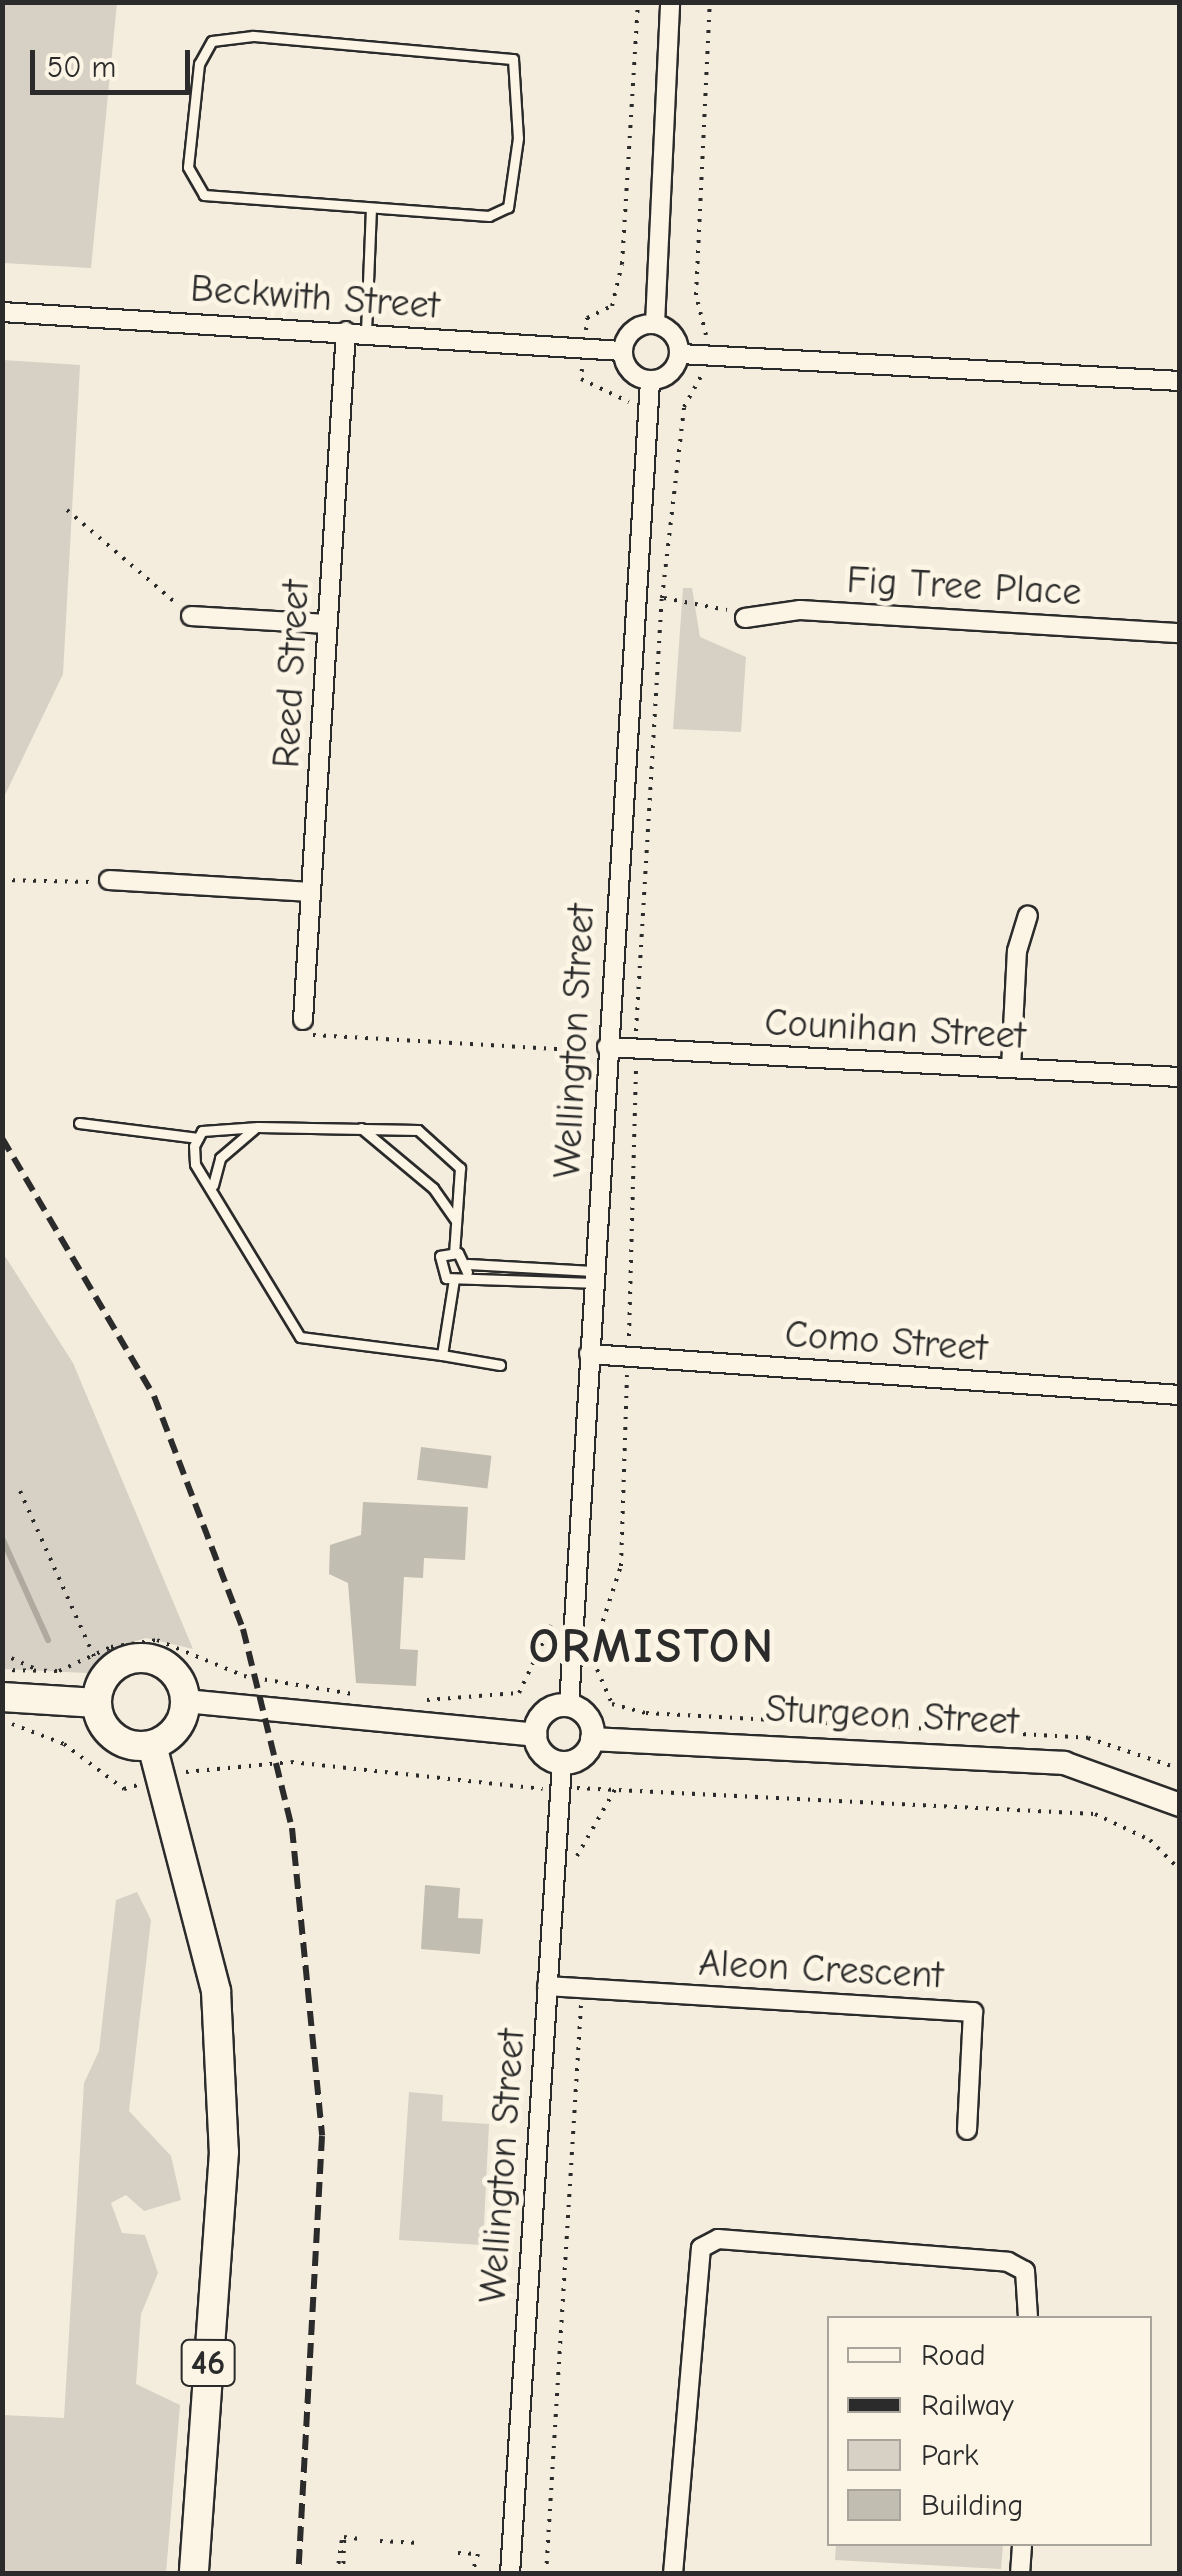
<!DOCTYPE html>
<style>
body{margin:0}
#map{position:relative;width:1182px;height:2576px;overflow:hidden;background:#f4edde;font-family:"Comic Neue",sans-serif}
div>[style]{position:absolute}
[style*='--x']{left:calc(var(--x)*1px);top:calc(var(--y)*1px);width:calc(var(--w)*1px);rotate:calc(var(--a)*1deg)}
.green>*{inset:0;background:#d6d1c4}
.stream>*{height:6px;margin:-3px;padding:0 3px;transform-origin:3px;border-radius:3px;background:#afaaa0}
.building>*{inset:0;background:#c2bdb1;transform-origin:0 0}
.path>*{height:4px;margin-top:-2px;transform-origin:0;background:repeating-linear-gradient(90deg,#2b2b2b 0 2.5px,transparent 0 10.5px)}
.roads{filter:drop-shadow(2px 0 #2b2b2b) drop-shadow(-2px 0 #2b2b2b) drop-shadow(0 2px #2b2b2b) drop-shadow(0 -2px #2b2b2b)}
.lane>*{height:9px;margin:-4.5px;padding:0 4.5px;transform-origin:4.5px;border-radius:4.5px;background:#fcf5e5}
.street>*{height:18px;margin:-9px;padding:0 9px;transform-origin:9px;border-radius:9px;background:#fcf5e5}
.street>.ring{margin:-9px;padding:0;box-sizing:content-box;background:none;border:18px solid #fcf5e5;border-radius:50%}
.secondary>*{height:22px;margin:-11px;padding:0 11px;transform-origin:11px;border-radius:11px;background:#fcf5e5}
.secondary>.ring{margin:-11px;padding:0;box-sizing:content-box;background:none;border:22px solid #fcf5e5;border-radius:50%}
.primary>*{height:28px;margin:-14px;padding:0 14px;transform-origin:14px;border-radius:14px;background:#fcf5e5}
.primary>.ring{margin:-14px;padding:0;box-sizing:content-box;background:none;border:28px solid #fcf5e5;border-radius:50%}
.rail>*{height:6px;margin-top:-3px;transform-origin:0;background:repeating-linear-gradient(90deg,#2b2b2b 0 15px,transparent 0 23px)}
span{translate:-50% -50%;white-space:nowrap;text-align:center;line-height:1.15;-webkit-text-stroke:10px #fcf5e5;paint-order:stroke}
.shield-label span{padding:2px 8px;background:#fcf5e5;border:2px solid;border-radius:8px;-webkit-text-stroke-width:0}
.shield-label{font-size:35px;color:#2b2b2b;font-weight:700}
.street-label{font-size:38px;color:#2b2b2b}
.district-label{font-size:48px;color:#2b2b2b;font-weight:700;letter-spacing:2.5px}
.frame{position:absolute;inset:0;border:5px solid #2b2b2b;pointer-events:none}
.legend{position:absolute;left:827px;top:2316px;width:325px;height:230px;box-sizing:border-box;background:#fcf5e5;border:2px solid #a8a49b;margin:0;padding:12px 18px;list-style:none;font-size:30px;color:#2b2b2b}
.legend li{display:flex;align-items:center;gap:20px;height:50px}
.legend b{width:50px;border:2px solid #a8a49b}
.scale{position:absolute;left:30px;top:50px;width:160px;height:45px;box-sizing:border-box;border:5px solid #2b2b2b;border-top:0;padding-left:12px;font-size:30px;line-height:35px;white-space:nowrap;color:#2b2b2b;-webkit-text-stroke:8px #fcf5e5;paint-order:stroke}
</style>
<div id="map">
<div class="green">
<i style="clip-path:polygon(2px 3px,117px 3px,91px 268px,3px 263px)"></i>
<i style="clip-path:polygon(3px 360px,80px 365px,63px 674px,3px 799px)"></i>
<i style="clip-path:polygon(683px 588px,692px 588px,700px 637px,746px 657px,741px 732px,673px 729px)"></i>
<i style="clip-path:polygon(3px 1253px,73px 1363px,193px 1649px,146px 1638px,109px 1649px,87px 1673px,3px 1669px)"></i>
<i style="clip-path:polygon(137px 1892px,151px 1920px,129px 2111px,171px 2156px,181px 2200px,144px 2211px,126px 2195px,111px 2203px,122px 2233px,145px 2235px,158px 2273px,141px 2314px,136px 2384px,180px 2405px,166px 2573px,3px 2573px,3px 2415px,64px 2418px,84px 2083px,99px 2051px,116px 1900px)"></i>
<i style="clip-path:polygon(409px 2092px,443px 2095px,442px 2121px,489px 2124px,483px 2245px,399px 2240px)"></i>
<i style="clip-path:polygon(836px 2544px,1003px 2544px,1001px 2569px,835px 2560px)"></i>
</div>
<div class="stream">
<i style="--x:2;--y:1538;--w:112;--a:65.7"></i>
</div>
<div class="building">
<i style="left:421px;top:1447px;width:71px;height:33px;rotate:7deg"></i>
<i style="clip-path:polygon(363px 1502px,468px 1507px,465px 1560px,424px 1558px,423px 1578px,404px 1577px,400px 1649px,418px 1650px,416px 1686px,356px 1683px,348px 1583px,329px 1574px,330px 1545px,361px 1535px)"></i>
<i style="clip-path:polygon(425px 1885px,460px 1888px,458px 1918px,483px 1919px,480px 1954px,421px 1949px)"></i>
</div>
<div class="path">
<i style="--x:586;--y:330;--w:12;--a:-85"></i>
<i style="--x:587;--y:318;--w:28;--a:-26"></i>
<i style="--x:612;--y:306;--w:43;--a:-76.6"></i>
<i style="--x:622;--y:264;--w:262;--a:-86.5"></i>
<i style="--x:706;--y:335;--w:41;--a:-104"></i>
<i style="--x:696;--y:295;--w:293;--a:-87.3"></i>
<i style="--x:582;--y:369;--w:10;--a:96"></i>
<i style="--x:581;--y:379;--w:53;--a:25.6"></i>
<i style="--x:67;--y:510;--w:145;--a:40.5"></i>
<i style="--x:664;--y:598;--w:64;--a:10.8"></i>
<i style="--x:2;--y:880;--w:90;--a:1.3"></i>
<i style="--x:636;--y:1031;--w:434;--a:-86.6"></i>
<i style="--x:662;--y:598;--w:192;--a:-83.4"></i>
<i style="--x:684;--y:407;--w:38;--a:-61"></i>
<i style="--x:313;--y:1035;--w:275;--a:3.3"></i>
<i style="--x:629;--y:1336;--w:270;--a:-88.5"></i>
<i style="--x:20;--y:1491;--w:184;--a:65.9"></i>
<i style="--x:593;--y:1651;--w:89;--a:-71.8"></i>
<i style="--x:621;--y:1566;--w:191;--a:-88.2"></i>
<i style="--x:2;--y:1654;--w:36;--a:24"></i>
<i style="--x:593;--y:1660;--w:48;--a:66.6"></i>
<i style="--x:612;--y:1704;--w:35;--a:15"></i>
<i style="--x:646;--y:1713;--w:443;--a:3.2"></i>
<i style="--x:1088;--y:1738;--w:97;--a:18.6"></i>
<i style="--x:2;--y:1670;--w:57;--a:1"></i>
<i style="--x:59;--y:1671;--w:57;--a:-24.8"></i>
<i style="--x:111;--y:1647;--w:47;--a:-8.7"></i>
<i style="--x:157;--y:1640;--w:94;--a:22.5"></i>
<i style="--x:244;--y:1676;--w:110;--a:9.4"></i>
<i style="--x:427;--y:1700;--w:92;--a:-4.4"></i>
<i style="--x:519;--y:1693;--w:75;--a:-64.8"></i>
<i style="--x:12;--y:1724;--w:56;--a:21"></i>
<i style="--x:64;--y:1744;--w:75;--a:36.9"></i>
<i style="--x:124;--y:1789;--w:15;--a:-16"></i>
<i style="--x:186;--y:1772;--w:105;--a:-5.4"></i>
<i style="--x:291;--y:1762;--w:253;--a:6.1"></i>
<i style="--x:577;--y:1788;--w:519;--a:2.87"></i>
<i style="--x:1095;--y:1814;--w:61;--a:25.3"></i>
<i style="--x:1150;--y:1840;--w:42;--a:45"></i>
<i style="--x:577;--y:1856;--w:81;--a:-60.3"></i>
<i style="--x:380;--y:2541;--w:40;--a:2.9"></i>
<i style="--x:458;--y:2553;--w:20;--a:3"></i>
<i style="--x:478;--y:2554;--w:21;--a:107"></i>
<i style="--x:337;--y:2574;--w:34;--a:-82"></i>
<i style="--x:343;--y:2574;--w:37;--a:-88"></i>
<i style="--x:344;--y:2537;--w:16;--a:7"></i>
<i style="--x:546;--y:2574;--w:570;--a:-86.48"></i>
</div>
<div class="roads">
<div class="lane">
<i style="--x:253;--y:36;--w:261;--a:5.1"></i>
<i style="--x:513;--y:59;--w:79;--a:86.4"></i>
<i style="--x:518;--y:138;--w:70;--a:98.2"></i>
<i style="--x:508;--y:207;--w:21;--a:155"></i>
<i style="--x:489;--y:216;--w:286;--a:-175.8"></i>
<i style="--x:204;--y:195;--w:32;--a:-120"></i>
<i style="--x:188;--y:167;--w:104;--a:-83.9"></i>
<i style="--x:199;--y:64;--w:26;--a:-61"></i>
<i style="--x:212;--y:41;--w:41;--a:-7"></i>
<i style="--x:366;--y:332;--w:124;--a:-87.7"></i>
<i style="--x:79;--y:1123;--w:120;--a:7.2"></i>
<i style="--x:361;--y:1128;--w:94;--a:39.8"></i>
<i style="--x:433;--y:1188;--w:39;--a:55"></i>
<i style="--x:213;--y:1185;--w:28;--a:-75"></i>
<i style="--x:220;--y:1158;--w:45;--a:-40.5"></i>
<i style="--x:468;--y:1264;--w:125;--a:3.2"></i>
<i style="--x:467;--y:1272;--w:21;--a:-115"></i>
<i style="--x:458;--y:1253;--w:18;--a:171"></i>
<i style="--x:440;--y:1256;--w:23;--a:75"></i>
<i style="--x:446;--y:1278;--w:147;--a:1.9"></i>
<i style="--x:454;--y:1279;--w:77;--a:99"></i>
<i style="--x:442;--y:1355;--w:143;--a:-172.8"></i>
<i style="--x:300;--y:1337;--w:202;--a:-121.3"></i>
<i style="--x:195;--y:1164;--w:18;--a:-93"></i>
<i style="--x:194;--y:1146;--w:17;--a:-62"></i>
<i style="--x:202;--y:1131;--w:56;--a:-4.1"></i>
<i style="--x:258;--y:1127;--w:160;--a:1.1"></i>
<i style="--x:418;--y:1130;--w:57;--a:42.1"></i>
<i style="--x:460;--y:1168;--w:85;--a:94"></i>
<i style="--x:442;--y:1355;--w:59;--a:9.8"></i>
</div>
<div class="street">
<i style="--x:2;--y:312;--w:621;--a:3.6"></i>
<i class="ring" style="left:623px;top:324px;width:38px;height:38px"></i>
<i style="--x:655;--y:324;--w:322;--a:-87.3"></i>
<i style="--x:680;--y:354;--w:501;--a:3.09"></i>
<i style="--x:191;--y:616;--w:136;--a:3.4"></i>
<i style="--x:745;--y:618;--w:56;--a:-8.3"></i>
<i style="--x:800;--y:610;--w:381;--a:3.5"></i>
<i style="--x:109;--y:880;--w:202;--a:3.4"></i>
<i style="--x:303;--y:1020;--w:690;--a:-86.43"></i>
<i style="--x:607;--y:1047;--w:574;--a:3"></i>
<i style="--x:1011;--y:1068;--w:117;--a:-87.1"></i>
<i style="--x:1017;--y:951;--w:37;--a:-73"></i>
<i style="--x:589;--y:1354;--w:592;--a:3.97"></i>
<i style="--x:569;--y:1706;--w:1327;--a:-86.5"></i>
<i style="--x:547;--y:1986;--w:427;--a:3.5"></i>
<i style="--x:973;--y:2012;--w:118;--a:92.9"></i>
<i style="--x:510;--y:2574;--w:813;--a:-86.33"></i>
<i style="--x:673;--y:2574;--w:327;--a:-85.1"></i>
<i style="--x:701;--y:2248;--w:19;--a:-28"></i>
<i style="--x:718;--y:2239;--w:291;--a:4.5"></i>
<i style="--x:1008;--y:2262;--w:19;--a:28"></i>
<i style="--x:1025;--y:2271;--w:47;--a:86.3"></i>
<i style="--x:1020;--y:2574;--w:30;--a:-86"></i>
</div>
<div class="secondary">
<i style="--x:185;--y:1701;--w:352;--a:5.5"></i>
<i class="ring" style="left:535px;top:1705px;width:36px;height:36px"></i>
<i style="--x:592;--y:1739;--w:473;--a:2.9"></i>
<i style="--x:1064;--y:1763;--w:123;--a:19.9"></i>
</div>
<div class="primary">
<i class="ring" style="left:97px;top:1658px;width:60px;height:60px"></i>
<i style="--x:2;--y:1697;--w:95;--a:3.6"></i>
<i style="--x:152;--y:1745;--w:254;--a:75.4"></i>
<i style="--x:216;--y:1991;--w:161;--a:87.2"></i>
<i style="--x:224;--y:2152;--w:423;--a:94.1"></i>
</div>
</div>
<div class="rail">
<i style="--x:2;--y:1138;--w:299;--a:59.5"></i>
<i style="--x:154;--y:1396;--w:249;--a:69.1"></i>
<i style="--x:243;--y:1629;--w:205;--a:76.2"></i>
<i style="--x:292;--y:1828;--w:309;--a:84.4"></i>
<i style="--x:322;--y:2136;--w:439;--a:93.1"></i>
</div>
<div class="shield-label">
<span style="left:208px;top:2363px">46</span>
</div>
<div class="street-label">
<span style="left:315px;top:298px;rotate:4deg">Beckwith Street</span>
<span style="left:964px;top:587px;rotate:3deg">Fig Tree Place</span>
<span style="left:292px;top:674px;rotate:-87deg">Reed Street</span>
<span style="left:895px;top:1030px;rotate:3deg">Counihan Street</span>
<span style="left:575px;top:1041px;rotate:-87deg">Wellington Street</span>
<span style="left:886px;top:1342px;rotate:4deg">Como Street</span>
<span style="left:892px;top:1716px;rotate:3deg">Sturgeon Street</span>
<span style="left:821px;top:1970px;rotate:3deg">Aleon Crescent</span>
<span style="left:503px;top:2166px;rotate:-86deg">Wellington Street</span>
</div>
<div class="district-label">
<span style="left:652px;top:1647px">ORMISTON</span>
</div>
<div class="frame"></div>
<ul class="legend">
<li><b style="height:12px;background:#fcf5e5"></b>Road</li>
<li><b style="height:12px;background:#2b2b2b"></b>Railway</li>
<li><b style="height:28px;background:#d6d1c4"></b>Park</li>
<li><b style="height:28px;background:#c2bdb1"></b>Building</li>
</ul>
<div class="scale">50 m</div>
</div>
